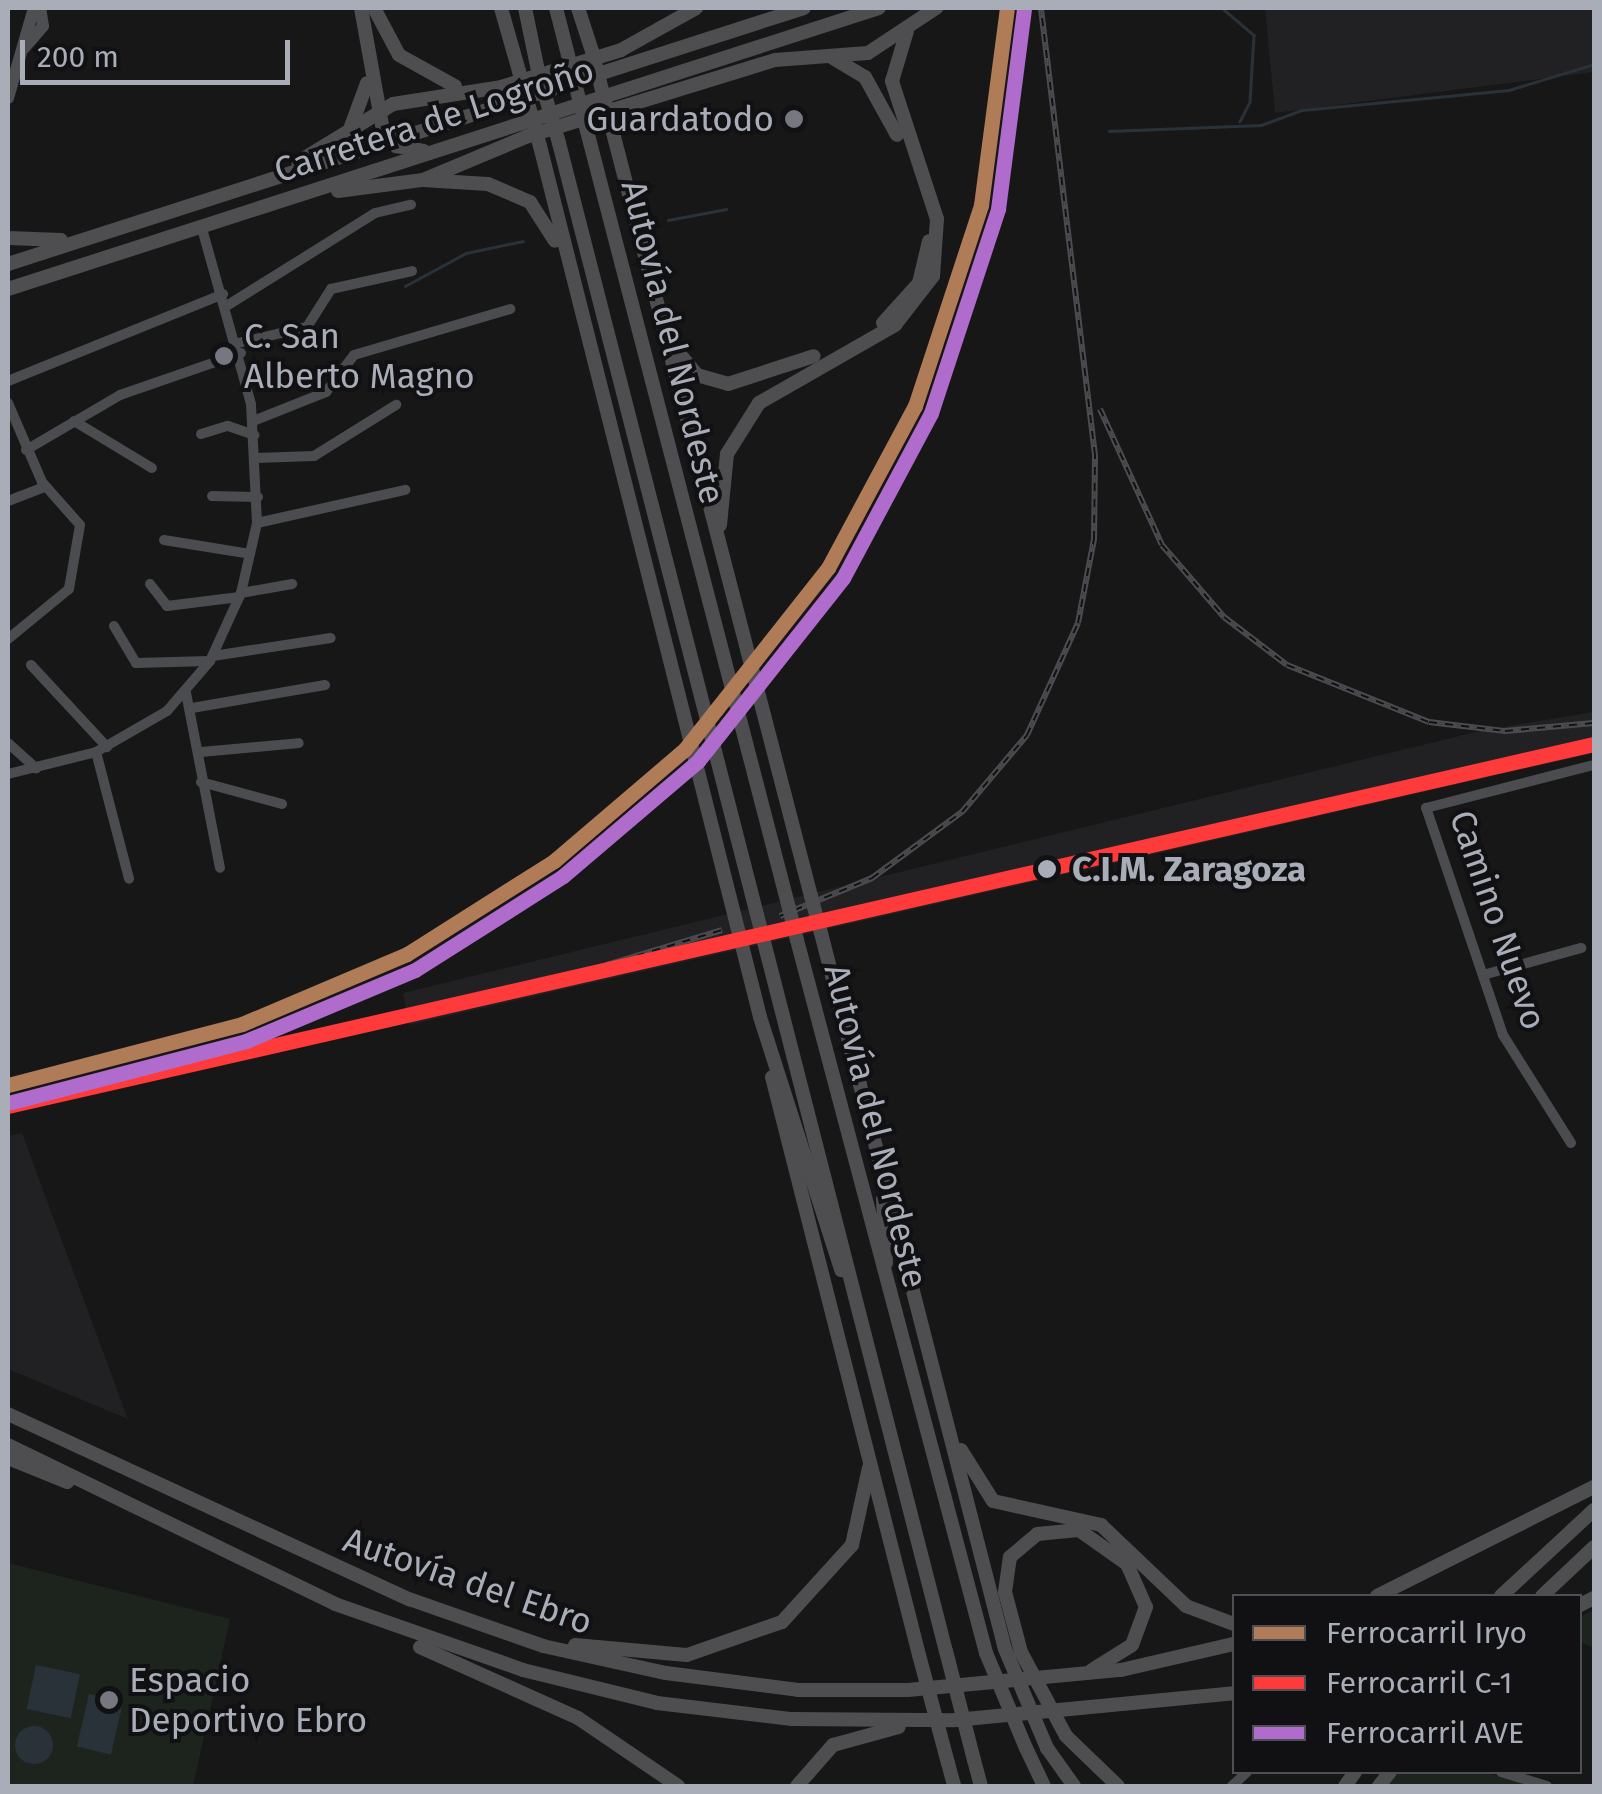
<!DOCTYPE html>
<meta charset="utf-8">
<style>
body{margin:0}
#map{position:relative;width:1602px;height:1794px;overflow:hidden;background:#171717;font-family:"Fira Sans",sans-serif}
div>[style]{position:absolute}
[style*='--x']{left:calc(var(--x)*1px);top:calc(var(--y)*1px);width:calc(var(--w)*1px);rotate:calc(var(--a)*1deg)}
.built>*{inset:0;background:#212123}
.green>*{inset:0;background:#1d241e}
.water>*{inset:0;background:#2a3239;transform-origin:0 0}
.round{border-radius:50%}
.stream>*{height:2.5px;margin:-1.25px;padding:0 1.25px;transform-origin:1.25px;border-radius:1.25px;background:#2a3239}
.minor>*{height:10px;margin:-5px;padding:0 5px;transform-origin:5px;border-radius:5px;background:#4b4c50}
.major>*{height:12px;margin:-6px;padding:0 6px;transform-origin:6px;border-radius:6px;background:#4d4f52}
.highway>*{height:14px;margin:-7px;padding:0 7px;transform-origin:7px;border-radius:7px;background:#4e4e51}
.rail>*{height:6px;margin-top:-3px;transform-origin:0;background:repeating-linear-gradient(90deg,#111113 0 8px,#4b4c4f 0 16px);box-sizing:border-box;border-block:2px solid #4b4c4f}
.highway-bridge>*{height:14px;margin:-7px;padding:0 7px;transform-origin:7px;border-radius:7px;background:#4e4e51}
.rail-1>*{height:15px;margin:-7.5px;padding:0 7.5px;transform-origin:7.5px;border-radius:7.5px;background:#b07c57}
.rail-2>*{height:15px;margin:-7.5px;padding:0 7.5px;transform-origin:7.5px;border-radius:7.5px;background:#ff3a3a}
.rail-3>*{height:15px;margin:-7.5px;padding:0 7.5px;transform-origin:7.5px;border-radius:7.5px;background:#b06ccc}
.dots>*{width:28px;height:28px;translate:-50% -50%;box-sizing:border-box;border:5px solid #111113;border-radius:50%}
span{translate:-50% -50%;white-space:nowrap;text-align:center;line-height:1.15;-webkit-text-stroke:8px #111113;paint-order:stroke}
.poi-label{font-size:35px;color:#a8adb8}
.right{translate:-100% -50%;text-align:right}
.left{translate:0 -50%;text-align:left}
.street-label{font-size:35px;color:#a8adb8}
.stop-label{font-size:35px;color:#a8adb8;font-weight:700}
.frame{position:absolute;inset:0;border:10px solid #a8adb8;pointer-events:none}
.legend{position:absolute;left:1232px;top:1594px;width:350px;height:180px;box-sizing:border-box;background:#111113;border:2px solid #4d4f55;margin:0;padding:12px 18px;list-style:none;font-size:30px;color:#a8adb8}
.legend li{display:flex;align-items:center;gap:20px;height:50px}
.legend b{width:50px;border:2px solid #4d4f55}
.scale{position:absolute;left:20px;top:40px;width:270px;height:45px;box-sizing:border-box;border:5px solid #a8adb8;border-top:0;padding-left:12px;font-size:30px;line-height:35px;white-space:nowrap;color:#a8adb8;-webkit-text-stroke:8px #111113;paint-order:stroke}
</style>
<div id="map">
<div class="built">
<i style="clip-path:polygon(1265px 8px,1594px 8px,1594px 72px,1275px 113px)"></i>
<i style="clip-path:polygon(1594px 712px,1594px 753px,409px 1025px,403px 993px,1484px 730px)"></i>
<i style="clip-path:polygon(22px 1133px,128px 1419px,8px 1369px,8px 1136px)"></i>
</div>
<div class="green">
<i style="clip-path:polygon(8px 1563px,230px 1619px,193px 1786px,8px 1786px)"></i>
<i style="clip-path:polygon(1594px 1610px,1594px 1648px,1580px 1642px,1580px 1617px)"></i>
<i style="clip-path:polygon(1399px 1772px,1483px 1772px,1536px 1786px,1388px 1786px)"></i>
</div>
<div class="water">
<i style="left:36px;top:1665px;width:45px;height:45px;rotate:12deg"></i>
<i style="left:89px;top:1694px;width:35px;height:54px;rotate:13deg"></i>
<i class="round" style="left:15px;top:1726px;width:38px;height:38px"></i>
</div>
<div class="stream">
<i style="--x:1222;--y:8;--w:42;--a:40.2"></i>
<i style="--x:1254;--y:35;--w:67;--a:93.4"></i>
<i style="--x:1250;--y:102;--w:22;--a:117"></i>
<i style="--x:1109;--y:131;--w:152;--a:-2.3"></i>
<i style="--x:1261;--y:125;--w:44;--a:-20.1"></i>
<i style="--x:1302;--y:110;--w:208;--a:-5.5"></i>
<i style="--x:1509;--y:90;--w:89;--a:-17"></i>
<i style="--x:668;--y:220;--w:59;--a:-10.7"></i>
<i style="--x:405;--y:286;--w:69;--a:-28.4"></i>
<i style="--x:466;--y:253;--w:58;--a:-11.9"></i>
</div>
<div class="minor">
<i style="--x:228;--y:305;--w:173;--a:-32"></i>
<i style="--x:375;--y:213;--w:37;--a:-13"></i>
<i style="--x:238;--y:343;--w:71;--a:-13.1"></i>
<i style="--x:307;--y:327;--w:45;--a:-57.7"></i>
<i style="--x:331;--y:289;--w:83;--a:-12.5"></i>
<i style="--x:8;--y:381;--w:232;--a:-22"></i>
<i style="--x:8;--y:403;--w:86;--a:66.7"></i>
<i style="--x:42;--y:482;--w:57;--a:48.5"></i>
<i style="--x:80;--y:525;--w:65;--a:99.8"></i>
<i style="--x:69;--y:589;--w:79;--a:140.7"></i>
<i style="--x:74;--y:421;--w:91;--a:31.1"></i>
<i style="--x:253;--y:421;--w:79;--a:-21.7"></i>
<i style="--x:326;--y:392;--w:46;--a:-52.9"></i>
<i style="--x:354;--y:355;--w:163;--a:-16.4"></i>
<i style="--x:201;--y:434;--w:28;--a:-17"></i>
<i style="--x:228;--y:426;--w:28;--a:19"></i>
<i style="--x:26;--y:450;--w:109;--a:-30.3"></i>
<i style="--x:120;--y:395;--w:128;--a:-19.1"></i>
<i style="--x:256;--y:458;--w:58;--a:-2"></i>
<i style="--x:314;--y:456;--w:97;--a:-31.9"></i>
<i style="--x:212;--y:496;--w:46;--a:1.2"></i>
<i style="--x:8;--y:501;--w:39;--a:-21"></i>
<i style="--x:257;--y:523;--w:152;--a:-12.6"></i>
<i style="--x:164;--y:540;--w:87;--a:9.2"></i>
<i style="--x:150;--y:584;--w:28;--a:52"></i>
<i style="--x:167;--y:606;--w:73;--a:-7.1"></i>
<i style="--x:241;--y:593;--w:52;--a:-10"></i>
<i style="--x:114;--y:626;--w:43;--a:59.3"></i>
<i style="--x:136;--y:663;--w:74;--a:-1.5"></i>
<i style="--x:213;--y:656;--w:119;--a:-8.7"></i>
<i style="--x:31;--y:665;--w:112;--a:47.2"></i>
<i style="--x:186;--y:693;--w:178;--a:79"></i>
<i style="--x:192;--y:708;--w:135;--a:-9.8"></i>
<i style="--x:8;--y:743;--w:38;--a:42"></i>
<i style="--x:96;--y:752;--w:131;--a:75.4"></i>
<i style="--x:201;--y:752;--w:98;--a:-5.2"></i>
<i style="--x:8;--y:774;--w:91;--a:-14"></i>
<i style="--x:96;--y:752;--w:82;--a:-30"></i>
<i style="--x:167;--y:711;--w:66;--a:-49.3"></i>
<i style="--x:210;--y:661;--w:75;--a:-65.5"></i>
<i style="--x:241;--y:593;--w:72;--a:-77.1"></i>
<i style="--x:257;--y:523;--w:119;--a:-92.9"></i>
<i style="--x:251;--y:404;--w:183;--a:-105.6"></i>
<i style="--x:201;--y:782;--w:84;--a:15.2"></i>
<i style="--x:1483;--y:975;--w:102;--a:-15.4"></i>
<i style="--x:1571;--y:1143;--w:128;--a:-122.2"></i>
<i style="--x:1503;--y:1035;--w:240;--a:-108.7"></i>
<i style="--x:1426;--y:808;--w:173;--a:-14.4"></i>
<i style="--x:1501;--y:1772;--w:48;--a:16.9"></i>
<i style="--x:1232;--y:1786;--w:21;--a:-43"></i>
</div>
<div class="major">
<i style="--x:24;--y:48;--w:29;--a:-49"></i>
<i style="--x:43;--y:26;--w:18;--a:-99"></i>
<i style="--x:8;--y:98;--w:94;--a:-73.9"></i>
</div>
<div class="highway">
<i style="--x:361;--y:8;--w:124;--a:79.8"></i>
<i style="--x:383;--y:130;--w:21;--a:51"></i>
<i style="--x:396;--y:146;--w:28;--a:10"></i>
<i style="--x:374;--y:8;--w:53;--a:62"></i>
<i style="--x:399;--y:55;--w:64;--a:29"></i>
<i style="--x:501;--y:8;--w:66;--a:74.1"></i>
<i style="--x:525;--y:8;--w:64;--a:78.3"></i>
<i style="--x:556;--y:8;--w:57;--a:75.7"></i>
<i style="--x:578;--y:8;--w:45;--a:72"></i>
<i style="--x:833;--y:58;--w:37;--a:31"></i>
<i style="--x:865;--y:77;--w:66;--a:61.1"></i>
<i style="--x:611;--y:125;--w:797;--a:75.46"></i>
<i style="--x:587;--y:131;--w:803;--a:75.43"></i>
<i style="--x:349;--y:132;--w:52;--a:-69.8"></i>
<i style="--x:559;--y:143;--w:1557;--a:75.61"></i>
<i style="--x:540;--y:146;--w:898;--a:75.82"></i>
<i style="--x:760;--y:1017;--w:266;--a:72.2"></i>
<i style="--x:298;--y:162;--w:111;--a:-31.4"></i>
<i style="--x:393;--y:104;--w:109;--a:-8.9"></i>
<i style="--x:501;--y:87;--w:126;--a:-17.1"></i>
<i style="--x:621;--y:50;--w:86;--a:-29.2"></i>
<i style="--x:423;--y:180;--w:114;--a:-22.7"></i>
<i style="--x:528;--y:136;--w:258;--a:-17.1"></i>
<i style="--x:775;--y:60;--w:93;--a:-4.3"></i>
<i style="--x:868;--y:53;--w:82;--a:-33.5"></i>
<i style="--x:338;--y:191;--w:86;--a:-7.4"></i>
<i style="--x:423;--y:180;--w:65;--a:3.5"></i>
<i style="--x:488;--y:184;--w:46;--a:23.2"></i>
<i style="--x:530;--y:202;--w:46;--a:57.3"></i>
<i style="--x:8;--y:238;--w:53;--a:2.2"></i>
<i style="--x:8;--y:264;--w:836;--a:-17.83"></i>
<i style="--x:8;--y:289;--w:915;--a:-17.88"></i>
<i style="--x:883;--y:323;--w:54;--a:-48"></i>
<i style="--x:919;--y:283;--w:43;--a:-76.6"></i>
<i style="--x:672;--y:345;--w:39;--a:50"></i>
<i style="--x:697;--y:375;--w:32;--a:16"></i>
<i style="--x:728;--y:384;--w:90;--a:-18"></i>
<i style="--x:720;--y:525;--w:71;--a:-84.4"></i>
<i style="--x:727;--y:454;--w:60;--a:-57.9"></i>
<i style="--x:759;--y:403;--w:157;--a:-29.8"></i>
<i style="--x:895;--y:325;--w:62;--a:-52.2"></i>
<i style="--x:933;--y:276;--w:57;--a:-86"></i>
<i style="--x:937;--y:219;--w:145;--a:-108.1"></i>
<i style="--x:892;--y:81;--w:52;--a:-73.3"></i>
<i style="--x:821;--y:933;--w:739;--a:75.59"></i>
<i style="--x:797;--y:940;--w:738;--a:75.15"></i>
<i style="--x:772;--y:1077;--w:596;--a:75.73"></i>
<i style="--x:883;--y:1199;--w:64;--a:87.3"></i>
<i style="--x:8;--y:1414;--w:442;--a:24.8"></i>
<i style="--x:409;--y:1599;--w:142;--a:19.3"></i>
<i style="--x:543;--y:1646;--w:126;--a:12.4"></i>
<i style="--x:666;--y:1673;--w:133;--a:7.3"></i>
<i style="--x:798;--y:1690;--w:110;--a:0"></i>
<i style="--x:908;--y:1690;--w:214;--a:-5.4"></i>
<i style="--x:1121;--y:1670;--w:116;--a:-13"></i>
<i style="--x:8;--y:1445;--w:364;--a:25.9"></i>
<i style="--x:335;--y:1604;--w:199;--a:19.3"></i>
<i style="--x:523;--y:1670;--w:138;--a:13.8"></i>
<i style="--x:657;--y:1703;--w:136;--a:6.8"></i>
<i style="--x:792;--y:1719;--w:163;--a:0.4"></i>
<i style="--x:955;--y:1720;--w:280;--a:-5.5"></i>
<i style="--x:961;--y:1450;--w:60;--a:57.9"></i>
<i style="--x:993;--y:1501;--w:111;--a:12.5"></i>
<i style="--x:1101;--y:1525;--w:117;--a:43.6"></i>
<i style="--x:1186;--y:1606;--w:51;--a:20.6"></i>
<i style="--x:8;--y:1458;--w:64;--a:22.1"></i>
<i style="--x:1377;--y:1596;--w:243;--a:-26.7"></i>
<i style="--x:1501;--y:1596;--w:127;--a:-42.8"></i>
<i style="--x:1542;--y:1596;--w:71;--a:-43.3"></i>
<i style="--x:1580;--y:1605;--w:16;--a:-27"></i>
<i style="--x:575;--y:1645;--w:112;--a:5.1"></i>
<i style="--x:687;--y:1655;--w:101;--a:-19.2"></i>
<i style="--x:782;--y:1622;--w:104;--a:-47.7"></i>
<i style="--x:852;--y:1545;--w:79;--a:-77.6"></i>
<i style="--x:420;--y:1647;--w:173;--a:24.2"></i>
<i style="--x:578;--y:1718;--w:121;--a:34.2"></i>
<i style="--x:1021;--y:1652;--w:62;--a:-104.9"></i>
<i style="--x:1005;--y:1592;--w:35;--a:-82"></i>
<i style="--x:1010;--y:1557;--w:35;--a:-40"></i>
<i style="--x:1037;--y:1534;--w:42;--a:-5.4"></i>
<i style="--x:1079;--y:1530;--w:59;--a:35.3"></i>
<i style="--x:1127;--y:1564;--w:47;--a:66.2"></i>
<i style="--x:1146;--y:1607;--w:40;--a:110.2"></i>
<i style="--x:1132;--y:1645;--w:47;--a:148"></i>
<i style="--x:1066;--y:1736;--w:72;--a:43.9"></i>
<i style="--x:1026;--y:1748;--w:42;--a:64.7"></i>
<i style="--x:1047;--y:1748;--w:47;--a:54.6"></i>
<i style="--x:974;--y:1760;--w:27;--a:75"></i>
<i style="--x:948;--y:1763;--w:24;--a:75"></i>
<i style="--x:797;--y:1786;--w:55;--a:-48.7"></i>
<i style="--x:833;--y:1745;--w:68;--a:-15.3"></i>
<i style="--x:1345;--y:1786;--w:17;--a:-54"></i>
<i style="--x:1379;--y:1786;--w:18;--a:-52"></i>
</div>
<div class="rail">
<i style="--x:1100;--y:409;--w:149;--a:65.5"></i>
<i style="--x:1162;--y:545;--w:95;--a:49.3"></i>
<i style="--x:1224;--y:617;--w:79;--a:37.3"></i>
<i style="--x:1287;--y:665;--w:153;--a:21.9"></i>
<i style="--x:1429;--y:722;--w:77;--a:6.8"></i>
<i style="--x:1505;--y:731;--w:89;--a:-5.1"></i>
<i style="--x:780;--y:916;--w:100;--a:-22.4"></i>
<i style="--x:872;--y:878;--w:112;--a:-36.3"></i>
<i style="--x:962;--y:812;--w:101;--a:-49.8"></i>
<i style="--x:1027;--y:735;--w:123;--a:-65.5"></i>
<i style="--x:1078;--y:623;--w:86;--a:-79.2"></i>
<i style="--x:1094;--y:539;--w:84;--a:-89.3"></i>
<i style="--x:1095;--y:455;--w:450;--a:-96.9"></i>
<i style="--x:606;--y:965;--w:121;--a:-16.8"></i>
</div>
<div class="highway-bridge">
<i style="--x:592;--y:51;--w:76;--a:75.6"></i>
<i style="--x:570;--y:63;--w:70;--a:76"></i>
<i style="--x:519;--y:71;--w:78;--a:74.4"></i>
<i style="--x:538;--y:71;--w:75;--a:73.7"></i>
<i style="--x:811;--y:896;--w:38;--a:75"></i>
<i style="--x:789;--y:908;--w:33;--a:76"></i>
<i style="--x:1005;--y:1649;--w:108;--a:67"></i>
<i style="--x:946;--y:1651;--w:113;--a:75.6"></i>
<i style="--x:1021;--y:1652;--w:95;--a:61.8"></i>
<i style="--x:986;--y:1653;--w:103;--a:67.2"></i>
<i style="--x:919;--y:1655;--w:112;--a:75"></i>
</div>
<div class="rail-1">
<i style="--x:8;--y:1085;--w:242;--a:-14.6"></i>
<i style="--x:242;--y:1024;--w:179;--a:-23"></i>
<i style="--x:407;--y:954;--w:174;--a:-32.3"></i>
<i style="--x:554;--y:861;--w:172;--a:-40.5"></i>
<i style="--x:685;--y:749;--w:231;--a:-51.7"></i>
<i style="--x:828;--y:568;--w:184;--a:-61.8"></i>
<i style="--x:915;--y:406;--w:212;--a:-71.8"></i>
<i style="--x:981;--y:205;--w:199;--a:-82.5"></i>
</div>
<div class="rail-2">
<i style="--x:8;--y:1106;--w:1627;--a:-12.86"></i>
</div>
<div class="rail-3">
<i style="--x:12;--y:1102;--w:242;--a:-14.6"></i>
<i style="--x:246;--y:1041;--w:183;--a:-22.8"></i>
<i style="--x:415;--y:970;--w:175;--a:-32.4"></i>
<i style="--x:563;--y:876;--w:177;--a:-40.4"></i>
<i style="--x:698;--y:761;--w:233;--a:-51.6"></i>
<i style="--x:843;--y:578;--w:187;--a:-61.9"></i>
<i style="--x:931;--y:413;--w:215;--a:-71.8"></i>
<i style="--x:998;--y:209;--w:201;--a:-82.6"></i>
</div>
<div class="dots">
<i style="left:794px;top:119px;background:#757880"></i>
<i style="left:224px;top:356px;background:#757880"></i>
<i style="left:1047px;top:869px;background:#a8adb8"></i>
<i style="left:109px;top:1700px;background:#757880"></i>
</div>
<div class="poi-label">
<span class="right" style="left:774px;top:119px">Guardatodo</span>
<span class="left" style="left:244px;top:356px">C. San<br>Alberto Magno</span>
<span class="left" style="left:129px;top:1700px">Espacio<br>Deportivo Ebro</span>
</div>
<div class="street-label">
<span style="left:434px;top:120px;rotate:-18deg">Carretera de Logroño</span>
<span style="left:673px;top:342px;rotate:76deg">Autovía del Nordeste</span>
<span style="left:1498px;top:920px;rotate:71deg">Camino Nuevo</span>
<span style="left:876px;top:1126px;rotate:76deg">Autovía del Nordeste</span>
<span style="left:468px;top:1581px;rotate:19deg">Autovía del Ebro</span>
</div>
<div class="stop-label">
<span class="left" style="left:1072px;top:869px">C.I.M. Zaragoza</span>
</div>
<div class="frame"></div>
<ul class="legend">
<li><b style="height:12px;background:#b07c57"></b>Ferrocarril Iryo</li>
<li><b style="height:12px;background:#ff3a3a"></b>Ferrocarril C-1</li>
<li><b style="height:12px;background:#b06ccc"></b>Ferrocarril AVE</li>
</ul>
<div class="scale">200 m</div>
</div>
